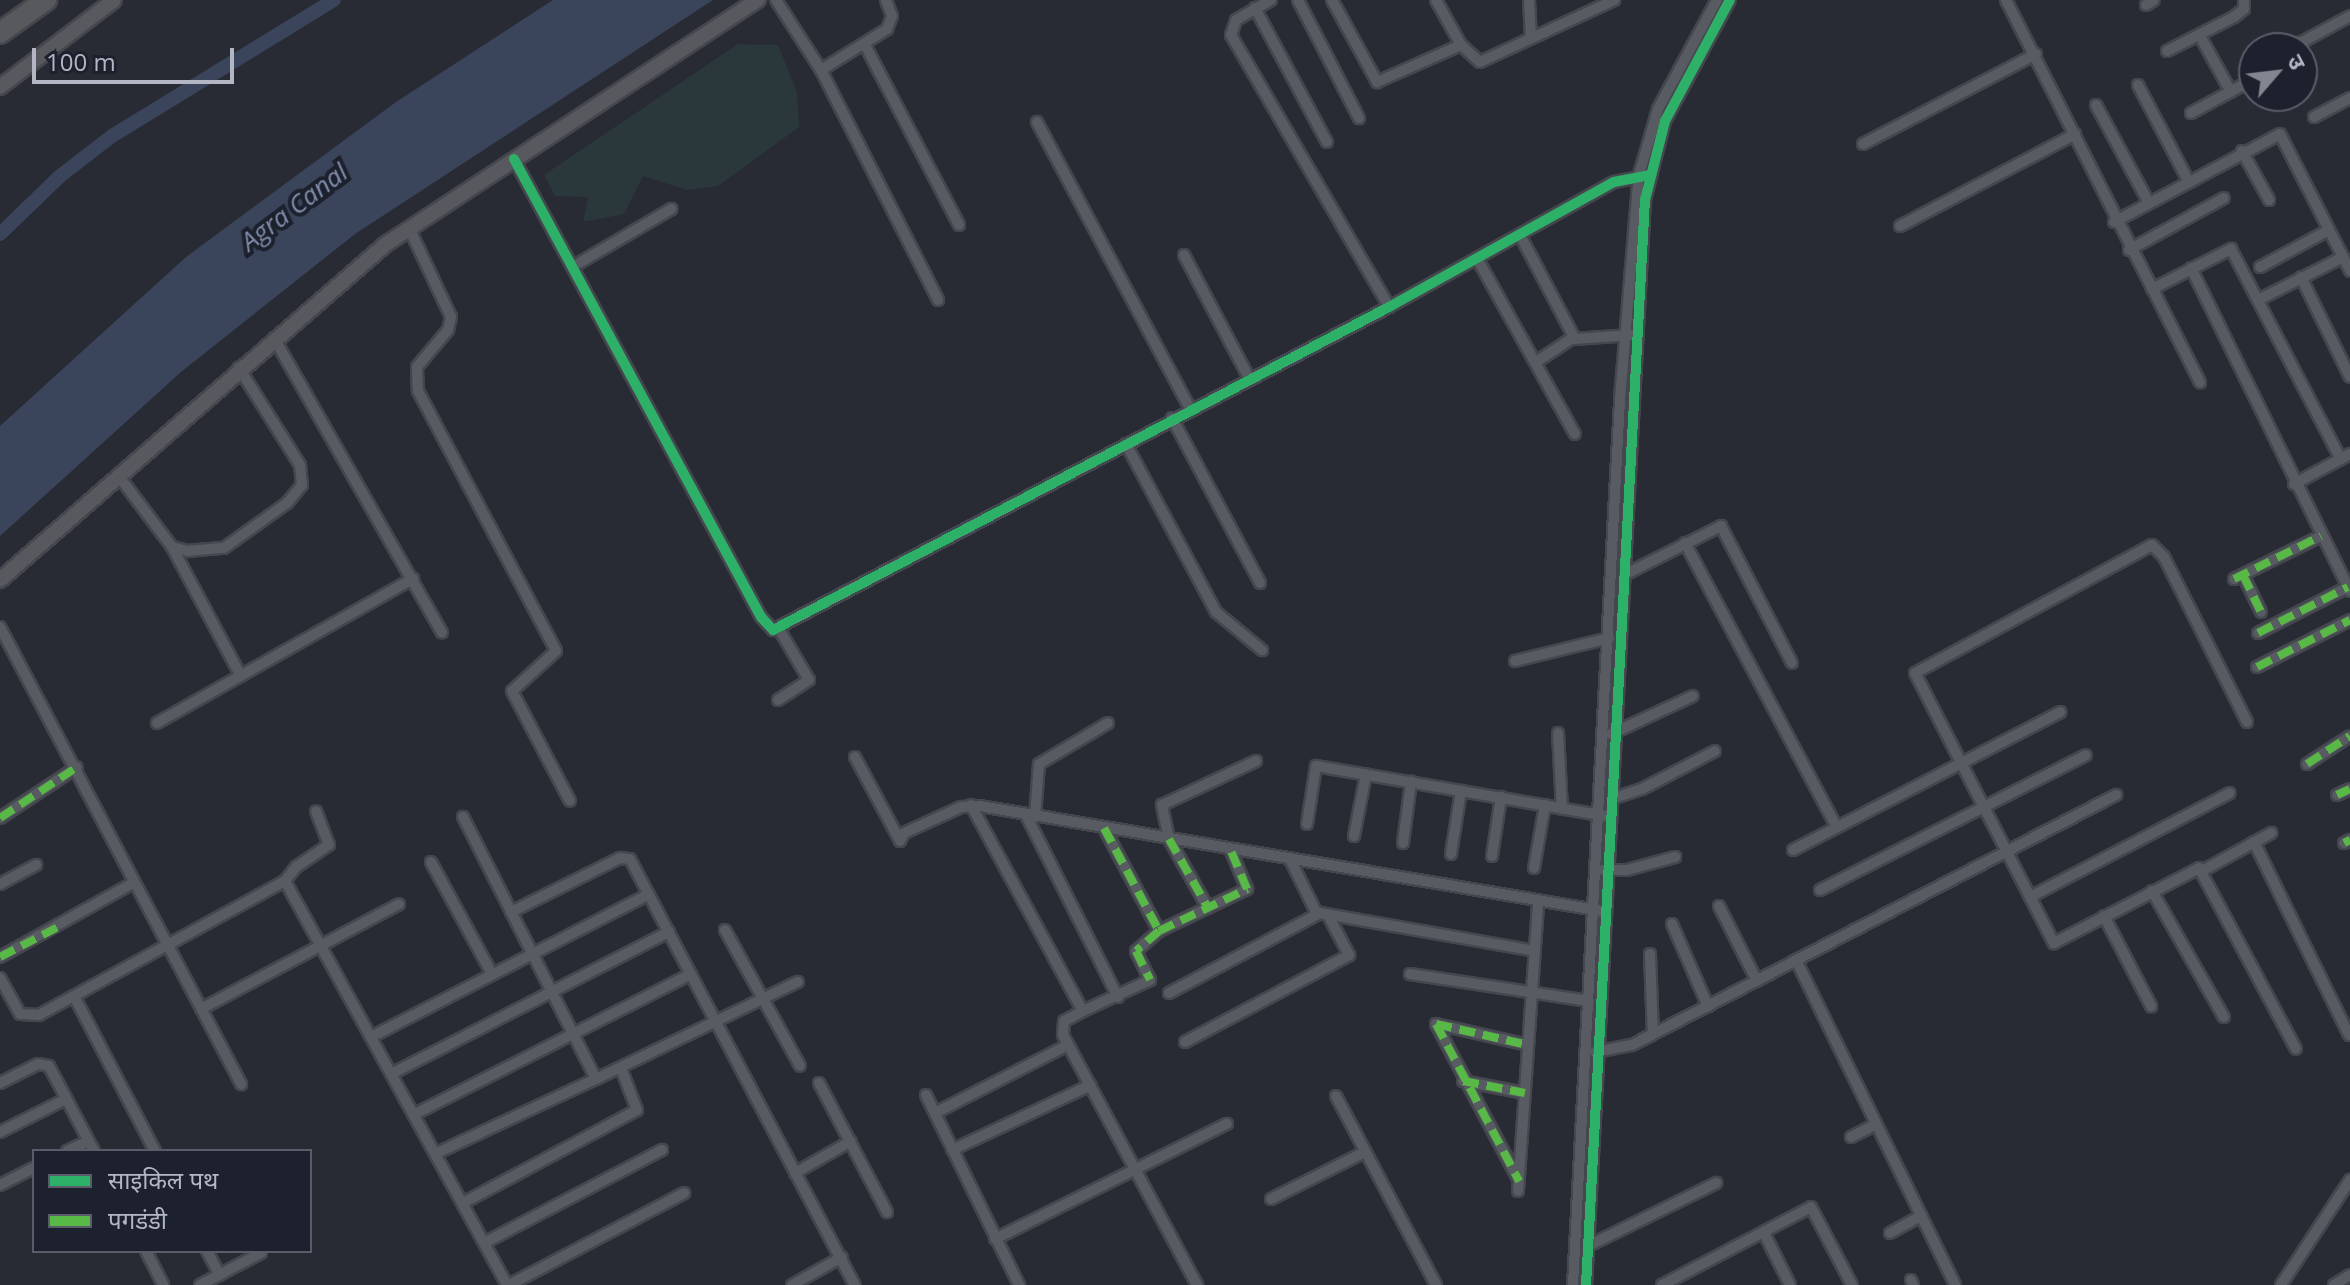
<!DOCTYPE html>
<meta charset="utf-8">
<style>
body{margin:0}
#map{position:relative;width:2350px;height:1285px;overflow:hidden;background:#282b33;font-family:"Open Sans","Noto Sans Devanagari",sans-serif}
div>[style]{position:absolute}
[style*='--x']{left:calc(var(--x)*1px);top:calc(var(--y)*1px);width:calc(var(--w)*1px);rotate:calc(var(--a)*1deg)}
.green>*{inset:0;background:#2a383b}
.water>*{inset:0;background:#3a445a}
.canal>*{height:14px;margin:-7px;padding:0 7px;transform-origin:7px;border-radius:7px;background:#3a445a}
.roads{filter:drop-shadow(2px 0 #44474d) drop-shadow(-2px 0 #44474d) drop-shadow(0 2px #44474d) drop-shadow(0 -2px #44474d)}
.street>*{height:10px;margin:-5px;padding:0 5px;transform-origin:5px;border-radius:5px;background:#585b62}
.secondary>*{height:14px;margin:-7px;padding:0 7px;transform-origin:7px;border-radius:7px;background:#57595f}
.highway>*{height:20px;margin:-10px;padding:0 10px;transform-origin:10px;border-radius:10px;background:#57595c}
.quiet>*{height:8px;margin-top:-4px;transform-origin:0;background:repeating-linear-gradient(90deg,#58b947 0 16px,transparent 0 24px)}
.cycleway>*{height:10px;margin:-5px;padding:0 5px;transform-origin:5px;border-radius:5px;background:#2db169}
span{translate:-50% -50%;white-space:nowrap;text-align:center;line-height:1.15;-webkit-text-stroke:8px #1d212d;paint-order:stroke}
.water-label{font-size:26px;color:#7e8ba9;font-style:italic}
.legend{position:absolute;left:32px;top:1149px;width:280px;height:104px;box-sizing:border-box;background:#1d212d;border:2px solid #595d69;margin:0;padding:10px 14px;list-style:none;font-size:24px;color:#b3b7c4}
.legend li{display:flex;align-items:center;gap:16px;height:40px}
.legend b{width:40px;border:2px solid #595d69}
.north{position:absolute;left:2238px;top:32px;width:80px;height:80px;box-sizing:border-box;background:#1d212d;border:2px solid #595d69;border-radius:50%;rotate:62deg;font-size:22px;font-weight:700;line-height:32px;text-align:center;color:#b3b7c4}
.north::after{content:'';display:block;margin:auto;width:28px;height:36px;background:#828691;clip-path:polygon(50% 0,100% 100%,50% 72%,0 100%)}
.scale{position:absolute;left:32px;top:48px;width:202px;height:36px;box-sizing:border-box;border:4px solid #b3b7c4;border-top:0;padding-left:10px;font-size:24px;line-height:28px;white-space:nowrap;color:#b3b7c4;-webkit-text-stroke:6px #1d212d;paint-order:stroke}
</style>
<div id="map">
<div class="green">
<i style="clip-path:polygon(738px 44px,778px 45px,797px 92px,799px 127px,718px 186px,687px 190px,643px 176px,624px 214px,583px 222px,588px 197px,555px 196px,544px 175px)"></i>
</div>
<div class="water">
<i style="clip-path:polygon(553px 0,713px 0,355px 234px,181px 372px,0 536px,0 426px,186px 257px,396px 102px)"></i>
</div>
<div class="canal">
<i style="--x:0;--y:234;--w:83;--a:-44"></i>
<i style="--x:60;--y:176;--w:66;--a:-37.6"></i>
<i style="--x:112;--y:136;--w:260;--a:-31.5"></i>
</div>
<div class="roads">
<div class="street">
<i style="--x:776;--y:0;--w:83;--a:57.3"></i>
<i style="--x:821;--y:70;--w:258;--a:63"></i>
<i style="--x:1271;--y:0;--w:40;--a:150.3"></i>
<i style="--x:1236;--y:20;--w:16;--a:108"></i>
<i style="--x:1231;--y:35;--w:315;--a:59.8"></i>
<i style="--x:1298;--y:0;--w:133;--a:62.7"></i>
<i style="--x:1332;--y:0;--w:94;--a:61.2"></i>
<i style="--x:1377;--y:82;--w:92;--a:-23.8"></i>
<i style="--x:1436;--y:0;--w:51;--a:60.9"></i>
<i style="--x:1461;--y:45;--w:25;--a:42"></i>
<i style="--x:1480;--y:62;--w:148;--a:-24.8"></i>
<i style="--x:1529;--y:0;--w:37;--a:87"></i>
<i style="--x:2006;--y:0;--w:429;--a:63.1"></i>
<i style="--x:2146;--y:5;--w:9;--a:-32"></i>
<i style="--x:1255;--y:8;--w:152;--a:61.8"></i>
<i style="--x:2200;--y:36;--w:64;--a:61"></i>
<i style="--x:865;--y:45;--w:203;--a:62.4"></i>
<i style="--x:2291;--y:48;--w:67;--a:-28.5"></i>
<i style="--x:2167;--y:51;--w:75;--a:-26.9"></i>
<i style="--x:2234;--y:17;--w:13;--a:-39"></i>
<i style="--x:2244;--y:9;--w:9;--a:-90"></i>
<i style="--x:821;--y:70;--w:78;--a:-31.8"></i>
<i style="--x:887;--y:29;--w:14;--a:-69"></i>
<i style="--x:892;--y:16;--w:17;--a:-111"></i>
<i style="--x:2138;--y:85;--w:110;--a:62.3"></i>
<i style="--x:2096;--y:105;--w:111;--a:61.6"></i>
<i style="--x:2191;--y:113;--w:72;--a:-28.4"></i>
<i style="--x:2314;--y:117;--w:41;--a:-27.8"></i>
<i style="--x:1037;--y:122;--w:324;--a:61.9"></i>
<i style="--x:1863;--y:144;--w:195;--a:-27.5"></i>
<i style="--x:2242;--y:151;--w:56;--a:61.1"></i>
<i style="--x:514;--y:159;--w:520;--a:61.66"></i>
<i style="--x:761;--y:617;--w:18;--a:47"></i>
<i style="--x:773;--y:630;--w:696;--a:-27.67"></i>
<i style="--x:1389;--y:307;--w:257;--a:-29.1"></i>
<i style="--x:1614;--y:182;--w:36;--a:-11"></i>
<i style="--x:2114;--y:222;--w:188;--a:-27.9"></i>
<i style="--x:2280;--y:134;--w:154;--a:62.9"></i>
<i style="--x:1900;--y:226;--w:198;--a:-27.7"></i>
<i style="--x:409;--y:228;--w:98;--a:64.7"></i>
<i style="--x:451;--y:317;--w:13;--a:103"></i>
<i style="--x:448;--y:330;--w:48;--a:130"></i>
<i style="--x:417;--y:367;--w:24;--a:88"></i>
<i style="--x:418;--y:391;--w:294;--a:62"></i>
<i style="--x:556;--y:651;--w:59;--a:137.7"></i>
<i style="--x:512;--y:691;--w:124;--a:62.2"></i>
<i style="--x:1521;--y:237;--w:113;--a:62.1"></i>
<i style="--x:1574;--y:337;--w:45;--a:146.7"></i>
<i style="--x:2129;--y:250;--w:108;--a:-28.7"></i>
<i style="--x:1184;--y:255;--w:139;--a:62.1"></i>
<i style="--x:1478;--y:260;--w:199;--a:60.9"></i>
<i style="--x:574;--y:266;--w:113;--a:-30.4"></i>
<i style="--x:2260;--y:267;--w:78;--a:-28.2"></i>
<i style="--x:2191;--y:268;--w:360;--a:63.8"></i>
<i style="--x:2301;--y:277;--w:111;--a:63.9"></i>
<i style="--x:2152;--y:289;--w:89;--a:-26.9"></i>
<i style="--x:2231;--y:249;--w:237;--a:62.4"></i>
<i style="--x:2258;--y:300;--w:95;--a:-26.8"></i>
<i style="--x:274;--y:338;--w:339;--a:60.3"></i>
<i style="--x:1574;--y:339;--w:57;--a:-4"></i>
<i style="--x:1172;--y:418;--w:187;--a:61.9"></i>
<i style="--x:1126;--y:444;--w:191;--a:61.8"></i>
<i style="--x:1216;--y:612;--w:60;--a:39.6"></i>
<i style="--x:118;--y:475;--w:90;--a:53.1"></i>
<i style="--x:172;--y:547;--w:16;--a:15"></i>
<i style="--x:187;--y:551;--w:37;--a:-5"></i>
<i style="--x:224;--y:548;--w:77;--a:-35.5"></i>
<i style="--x:287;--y:503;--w:23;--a:-50"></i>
<i style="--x:302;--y:485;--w:20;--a:-96"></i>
<i style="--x:300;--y:465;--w:115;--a:-122.2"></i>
<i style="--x:2294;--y:484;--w:64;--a:-28.2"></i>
<i style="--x:1685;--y:543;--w:321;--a:61.9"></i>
<i style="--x:172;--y:547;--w:146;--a:61.9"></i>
<i style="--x:1624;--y:575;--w:109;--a:-26.8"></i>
<i style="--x:1721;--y:526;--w:154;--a:62.6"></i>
<i style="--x:2243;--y:575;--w:41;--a:64.1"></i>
<i style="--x:2234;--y:579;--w:97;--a:-26.3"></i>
<i style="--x:0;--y:627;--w:517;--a:62.19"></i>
<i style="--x:2258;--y:633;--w:101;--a:-27.1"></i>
<i style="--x:1515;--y:661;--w:97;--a:-13.7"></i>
<i style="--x:2257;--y:667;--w:104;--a:-26.8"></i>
<i style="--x:778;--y:700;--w:37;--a:-33"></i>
<i style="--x:809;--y:680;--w:59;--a:-120.5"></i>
<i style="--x:2247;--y:722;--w:185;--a:-116.7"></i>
<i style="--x:2164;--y:557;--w:17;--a:-135"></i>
<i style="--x:2152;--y:545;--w:269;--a:151.6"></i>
<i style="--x:1915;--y:673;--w:304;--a:62.8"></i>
<i style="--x:2054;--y:943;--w:163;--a:-27.3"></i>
<i style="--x:2199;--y:868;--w:205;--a:61.8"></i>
<i style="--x:157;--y:723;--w:294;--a:-29.4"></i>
<i style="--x:1558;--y:733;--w:76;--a:87"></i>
<i style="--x:1611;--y:734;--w:90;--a:-24.9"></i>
<i style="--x:855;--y:757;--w:95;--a:61.8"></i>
<i style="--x:900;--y:841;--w:9;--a:-63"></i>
<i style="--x:904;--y:833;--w:63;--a:-24.5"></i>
<i style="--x:961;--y:807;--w:19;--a:-3"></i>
<i style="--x:980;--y:806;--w:631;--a:9.58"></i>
<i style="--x:2307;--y:764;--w:51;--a:-33.1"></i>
<i style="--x:2337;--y:795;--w:14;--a:-25"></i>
<i style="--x:1614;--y:798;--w:29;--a:-18"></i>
<i style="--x:1642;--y:789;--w:82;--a:-27.5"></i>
<i style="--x:971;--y:805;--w:234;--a:61.5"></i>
<i style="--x:1083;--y:1011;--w:74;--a:-24.8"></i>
<i style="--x:1150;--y:980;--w:32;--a:-116"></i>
<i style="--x:1136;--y:951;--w:30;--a:-41"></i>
<i style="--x:1159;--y:931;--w:117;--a:-118.1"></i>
<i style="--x:1026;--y:815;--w:204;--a:63.2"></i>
<i style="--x:1035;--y:817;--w:53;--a:-85.7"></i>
<i style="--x:1039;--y:764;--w:80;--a:-30.7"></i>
<i style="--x:0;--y:818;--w:92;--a:-33.5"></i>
<i style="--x:1307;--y:824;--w:59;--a:-81.2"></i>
<i style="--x:1316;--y:766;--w:294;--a:9.8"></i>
<i style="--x:1354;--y:836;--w:63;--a:-79"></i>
<i style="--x:2254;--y:842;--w:215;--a:63.8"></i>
<i style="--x:1403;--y:843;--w:62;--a:-82.5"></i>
<i style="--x:2344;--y:843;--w:7;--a:-27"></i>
<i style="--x:1793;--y:850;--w:301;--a:-27.3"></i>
<i style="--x:1451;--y:854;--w:64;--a:-81"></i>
<i style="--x:1492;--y:856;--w:60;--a:-81.3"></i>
<i style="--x:1291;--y:861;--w:59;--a:63.9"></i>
<i style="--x:431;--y:862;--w:128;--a:61.4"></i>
<i style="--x:1534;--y:868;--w:64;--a:-80.1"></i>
<i style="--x:1603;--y:870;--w:24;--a:0"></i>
<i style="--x:1627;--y:870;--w:50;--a:-15.2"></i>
<i style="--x:2204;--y:870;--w:77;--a:-28.9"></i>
<i style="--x:285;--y:881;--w:18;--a:-52"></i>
<i style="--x:296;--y:867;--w:40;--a:-34"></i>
<i style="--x:329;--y:845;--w:36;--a:-111"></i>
<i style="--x:0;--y:884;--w:41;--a:-27.8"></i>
<i style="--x:1820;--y:890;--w:298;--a:-26.9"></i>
<i style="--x:2152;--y:891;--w:145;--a:60.3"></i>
<i style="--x:2030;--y:897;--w:225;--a:-27.5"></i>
<i style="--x:1719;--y:906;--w:84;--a:63.1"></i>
<i style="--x:1208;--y:908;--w:79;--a:-119.5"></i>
<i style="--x:1169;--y:839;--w:35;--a:-102"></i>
<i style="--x:1162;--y:805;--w:104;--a:-25.1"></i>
<i style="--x:511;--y:912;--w:122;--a:-26.4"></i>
<i style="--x:620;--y:858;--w:10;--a:6"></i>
<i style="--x:630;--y:859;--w:482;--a:62.2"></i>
<i style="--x:2104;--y:916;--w:102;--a:62.4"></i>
<i style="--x:1672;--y:924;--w:90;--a:66.3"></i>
<i style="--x:725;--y:930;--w:155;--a:61.1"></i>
<i style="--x:1159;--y:931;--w:98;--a:-25.5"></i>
<i style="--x:1247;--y:889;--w:41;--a:-112.8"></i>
<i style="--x:1650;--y:954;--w:80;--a:87.9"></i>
<i style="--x:0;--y:957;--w:152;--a:-29.1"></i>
<i style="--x:1796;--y:960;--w:362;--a:63.9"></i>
<i style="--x:1410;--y:974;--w:181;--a:8.6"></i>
<i style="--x:0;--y:978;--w:41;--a:60.9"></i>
<i style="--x:20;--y:1014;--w:19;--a:3"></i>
<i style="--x:39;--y:1015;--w:280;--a:-28.6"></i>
<i style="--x:285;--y:881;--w:461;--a:61.2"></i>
<i style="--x:1169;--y:993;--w:171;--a:-27.9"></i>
<i style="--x:1320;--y:913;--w:218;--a:10"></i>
<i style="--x:74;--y:996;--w:175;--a:62.4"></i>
<i style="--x:201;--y:1009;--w:224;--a:-27.9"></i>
<i style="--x:1083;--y:1011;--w:21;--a:152"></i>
<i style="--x:1064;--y:1021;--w:14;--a:94"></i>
<i style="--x:1063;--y:1035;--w:284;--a:61.8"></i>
<i style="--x:1436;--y:1024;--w:175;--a:62.1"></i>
<i style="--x:1436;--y:1024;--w:94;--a:12.9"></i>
<i style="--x:373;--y:1036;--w:310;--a:-27.2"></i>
<i style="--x:1185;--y:1042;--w:186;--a:-27.9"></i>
<i style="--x:1349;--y:955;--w:45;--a:-117.7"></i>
<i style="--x:1595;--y:1052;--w:38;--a:-11"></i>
<i style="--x:1632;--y:1045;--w:545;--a:-27.32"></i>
<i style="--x:393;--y:1073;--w:310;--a:-27.1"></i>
<i style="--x:596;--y:1079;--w:224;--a:-25.7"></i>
<i style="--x:1463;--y:1081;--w:63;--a:11"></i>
<i style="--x:0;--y:1083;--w:42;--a:-26.6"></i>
<i style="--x:38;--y:1064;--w:11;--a:10"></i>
<i style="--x:49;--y:1066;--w:96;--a:62.1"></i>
<i style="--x:819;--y:1083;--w:146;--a:62.2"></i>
<i style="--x:926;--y:1095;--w:212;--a:63.9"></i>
<i style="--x:1336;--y:1096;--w:214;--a:62.1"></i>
<i style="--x:935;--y:1113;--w:149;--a:-27.1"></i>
<i style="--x:415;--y:1114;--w:309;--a:-26.9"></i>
<i style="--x:0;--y:1132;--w:74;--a:-26.6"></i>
<i style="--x:1851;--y:1137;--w:28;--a:-27"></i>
<i style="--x:952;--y:1150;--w:153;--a:-25.1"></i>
<i style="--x:67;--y:1151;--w:23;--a:-25"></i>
<i style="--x:437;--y:1153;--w:175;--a:-25"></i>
<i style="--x:596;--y:1079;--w:294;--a:-116.9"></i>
<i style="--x:795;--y:1173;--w:64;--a:-29.7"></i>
<i style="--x:0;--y:1185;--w:38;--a:-27"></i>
<i style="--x:1518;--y:1191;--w:288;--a:-86"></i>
<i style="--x:1271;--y:1199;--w:105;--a:-26.6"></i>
<i style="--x:463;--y:1203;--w:197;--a:-28.1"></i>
<i style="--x:637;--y:1110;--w:45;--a:-110.9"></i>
<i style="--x:1764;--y:1233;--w:58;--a:63.4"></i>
<i style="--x:1890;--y:1233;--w:35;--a:-29"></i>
<i style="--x:995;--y:1239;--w:259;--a:-26.4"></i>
<i style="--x:484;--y:1243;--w:201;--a:-27.6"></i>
<i style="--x:1588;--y:1246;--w:143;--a:-26.2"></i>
<i style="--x:146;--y:1251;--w:38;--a:63"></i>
<i style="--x:207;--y:1251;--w:27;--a:62"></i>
<i style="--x:1911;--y:1280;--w:5;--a:68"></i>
<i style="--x:200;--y:1285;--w:69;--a:-27.7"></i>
<i style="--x:509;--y:1285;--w:198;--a:-27.7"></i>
<i style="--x:792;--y:1285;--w:57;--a:-29.2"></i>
<i style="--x:1573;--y:1285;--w:887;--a:-86.96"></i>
<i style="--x:1620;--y:399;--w:225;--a:-85.2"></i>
<i style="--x:1639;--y:175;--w:69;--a:-73.9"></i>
<i style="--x:1658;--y:109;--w:124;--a:-61.6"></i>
<i style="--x:1586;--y:1285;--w:1087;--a:-86.89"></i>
<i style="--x:1645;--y:200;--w:81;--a:-75.8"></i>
<i style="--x:1665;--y:121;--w:137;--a:-61.8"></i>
<i style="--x:1662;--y:1285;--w:168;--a:-27.6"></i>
<i style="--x:1811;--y:1207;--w:88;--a:62.3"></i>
<i style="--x:2281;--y:1285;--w:126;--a:-56.7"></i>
<i style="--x:2334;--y:1285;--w:19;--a:-32"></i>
</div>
<div class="secondary">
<i style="--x:0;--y:87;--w:143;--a:-37.3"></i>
<i style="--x:0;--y:580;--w:512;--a:-41.04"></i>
<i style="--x:386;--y:244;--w:445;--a:-33.3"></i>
</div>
<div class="highway">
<i style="--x:0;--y:33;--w:57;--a:-35.7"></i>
</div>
</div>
<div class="quiet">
<i style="--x:2243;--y:575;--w:41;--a:64.1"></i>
<i style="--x:2234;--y:579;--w:97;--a:-26.3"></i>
<i style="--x:2258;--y:633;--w:101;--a:-27.1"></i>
<i style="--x:2257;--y:667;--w:104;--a:-26.8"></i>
<i style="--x:2307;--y:764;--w:51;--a:-33.1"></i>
<i style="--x:2337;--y:795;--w:14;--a:-25"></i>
<i style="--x:0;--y:818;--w:92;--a:-33.5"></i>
<i style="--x:1104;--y:828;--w:117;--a:61.9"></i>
<i style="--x:1159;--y:931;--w:30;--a:139"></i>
<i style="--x:1136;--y:951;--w:32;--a:64"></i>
<i style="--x:1169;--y:839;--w:79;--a:60.5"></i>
<i style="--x:2344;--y:843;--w:7;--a:-27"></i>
<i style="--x:1159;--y:931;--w:98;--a:-25.5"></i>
<i style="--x:1247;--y:889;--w:41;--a:-112.8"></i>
<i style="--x:0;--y:957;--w:72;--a:-27.3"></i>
<i style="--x:1436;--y:1024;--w:178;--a:62.1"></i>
<i style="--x:1436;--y:1024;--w:94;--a:12.9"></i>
<i style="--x:1463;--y:1081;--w:63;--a:11"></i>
</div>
<div class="cycleway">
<i style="--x:514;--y:159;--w:520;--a:61.66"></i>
<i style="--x:761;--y:617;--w:18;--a:47"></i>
<i style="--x:773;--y:630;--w:696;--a:-27.67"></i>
<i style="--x:1389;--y:307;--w:257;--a:-29.1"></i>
<i style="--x:1614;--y:182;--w:36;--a:-11"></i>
<i style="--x:1586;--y:1285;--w:1087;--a:-86.89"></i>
<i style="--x:1645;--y:200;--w:81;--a:-75.8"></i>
<i style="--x:1665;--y:121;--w:137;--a:-61.8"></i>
</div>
<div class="water-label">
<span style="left:294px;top:207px;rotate:-37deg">Agra Canal</span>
</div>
<ul class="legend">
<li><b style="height:10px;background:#2db169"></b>साइकिल पथ</li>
<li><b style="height:10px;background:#58b947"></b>पगडंडी</li>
</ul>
<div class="north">उ</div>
<div class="scale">100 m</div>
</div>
